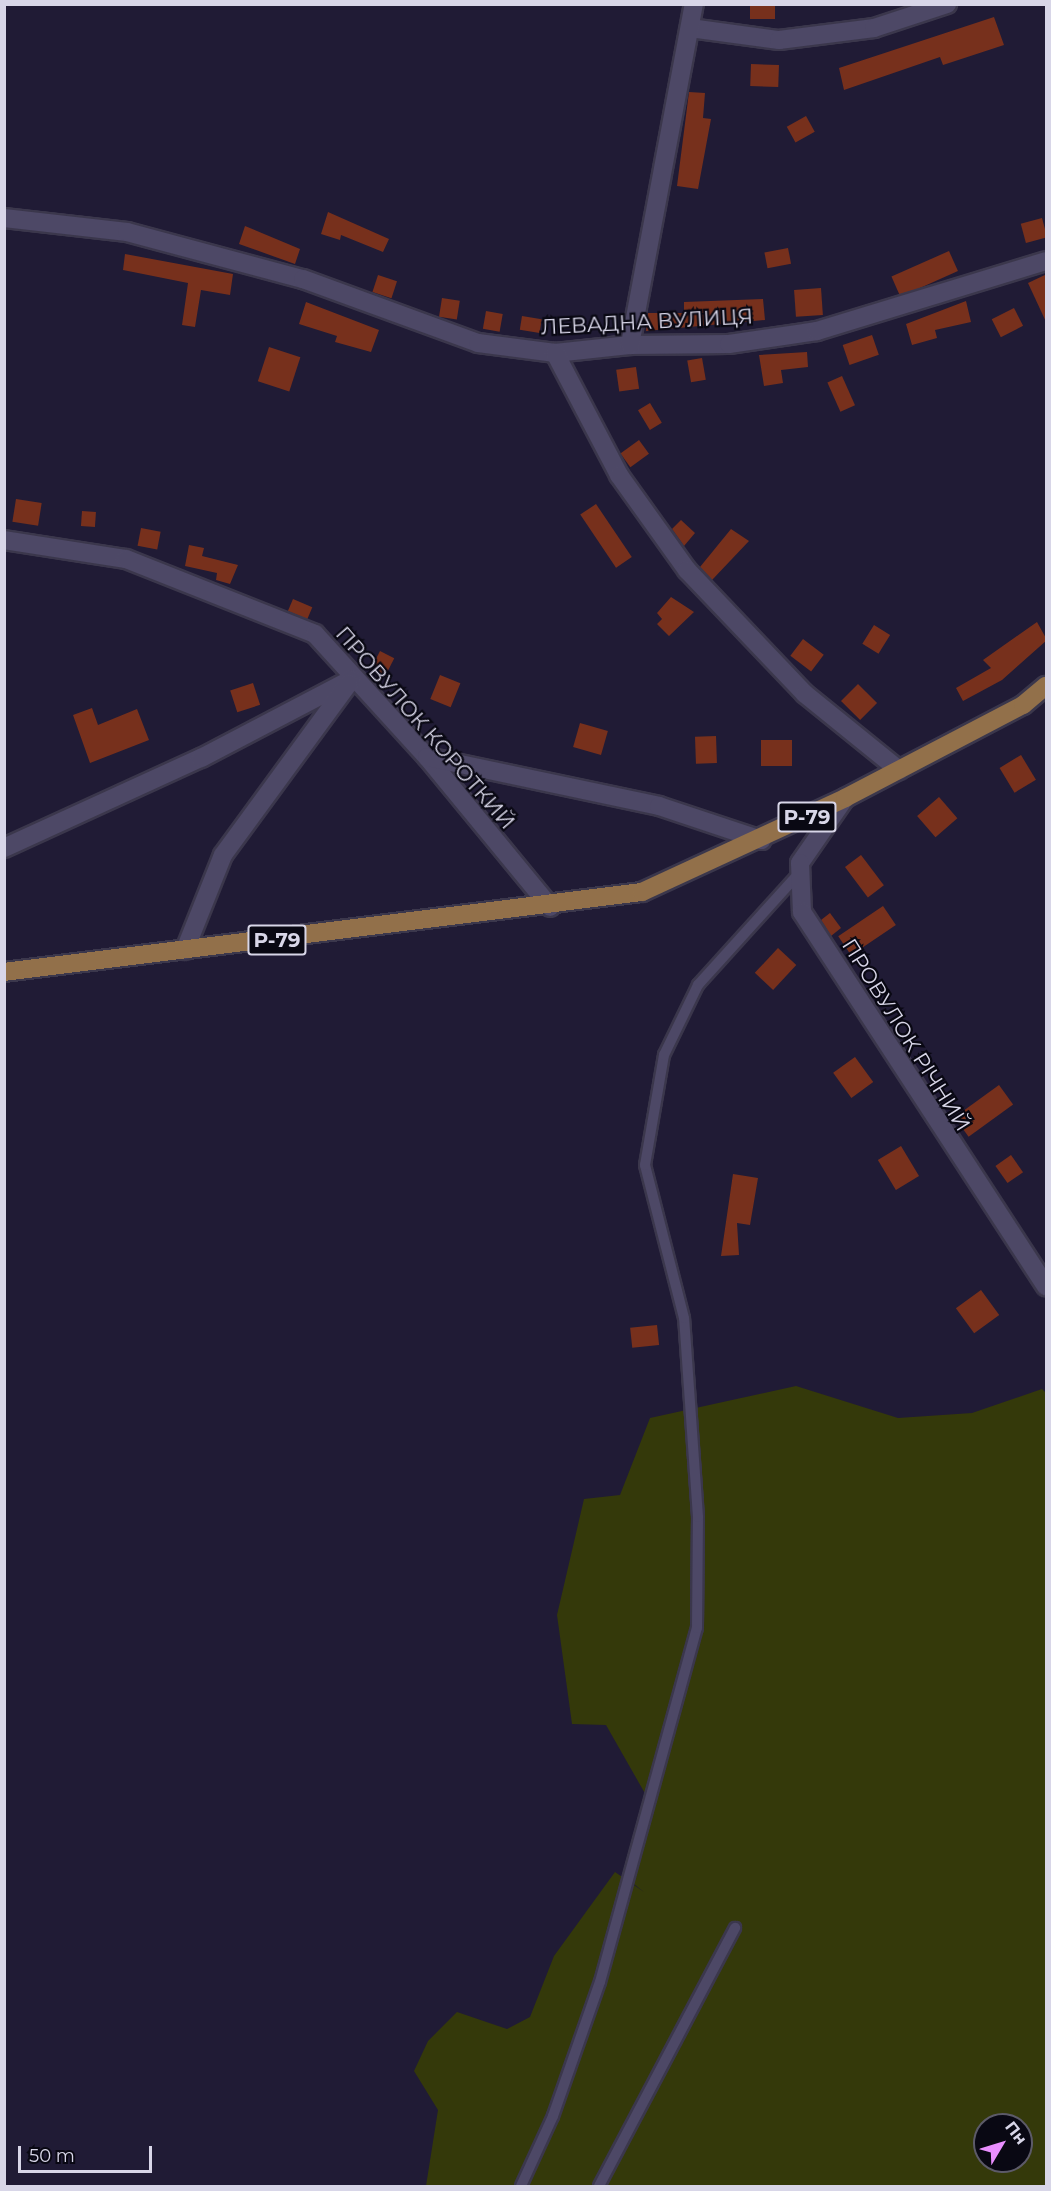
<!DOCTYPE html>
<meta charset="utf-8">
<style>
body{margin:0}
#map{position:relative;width:1051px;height:2191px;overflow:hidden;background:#201b35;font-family:Montserrat,sans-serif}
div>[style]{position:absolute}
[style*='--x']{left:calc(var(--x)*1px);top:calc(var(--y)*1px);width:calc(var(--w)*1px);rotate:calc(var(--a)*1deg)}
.green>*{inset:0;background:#34390a}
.building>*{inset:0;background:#77301c;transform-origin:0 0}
.roads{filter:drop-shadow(2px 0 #3b374c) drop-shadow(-2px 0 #3b374c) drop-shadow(0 2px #3b374c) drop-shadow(0 -2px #3b374c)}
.lane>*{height:10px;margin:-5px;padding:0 5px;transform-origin:5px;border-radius:5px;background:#4d4866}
.street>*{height:18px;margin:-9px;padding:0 9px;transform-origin:9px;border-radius:9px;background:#4d4866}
.primary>*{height:18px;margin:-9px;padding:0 9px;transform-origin:9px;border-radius:9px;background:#92704a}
span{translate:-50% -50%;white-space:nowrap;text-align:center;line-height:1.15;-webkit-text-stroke:4.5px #090813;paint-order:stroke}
.shield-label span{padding:2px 4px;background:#090813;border:2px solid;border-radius:4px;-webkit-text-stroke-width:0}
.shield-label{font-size:20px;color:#d8d6e8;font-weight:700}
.street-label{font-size:21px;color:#d8d6e8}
.frame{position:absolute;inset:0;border:6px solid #d8d6e8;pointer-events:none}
.north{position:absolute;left:973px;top:2113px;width:60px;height:60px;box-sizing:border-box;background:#090813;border:2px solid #5c5a68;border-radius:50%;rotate:52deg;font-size:16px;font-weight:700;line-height:24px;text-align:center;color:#d8d6e8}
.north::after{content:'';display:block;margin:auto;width:21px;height:27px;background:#e98efe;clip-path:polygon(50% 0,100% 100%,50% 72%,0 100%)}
.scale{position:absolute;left:18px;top:2146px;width:134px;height:27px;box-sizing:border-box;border:3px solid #d8d6e8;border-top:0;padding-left:8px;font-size:18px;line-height:21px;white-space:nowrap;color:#d8d6e8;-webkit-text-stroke:4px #090813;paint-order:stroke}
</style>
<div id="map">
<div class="green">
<i style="clip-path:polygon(evenodd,796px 1386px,898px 1418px,972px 1413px,1042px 1389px,1046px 1393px,1046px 2186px,426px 2186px,438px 2110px,414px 2071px,428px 2041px,457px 2012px,507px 2029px,530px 2017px,554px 1956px,615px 1872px,644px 1892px,629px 1880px,651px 1804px,606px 1725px,572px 1724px,557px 1615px,584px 1499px,620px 1495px,650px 1418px,796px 1386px,985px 2125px,1021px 2125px,1021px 2161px,985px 2161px,985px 2125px)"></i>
</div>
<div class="building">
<i style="left:750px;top:4px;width:25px;height:15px"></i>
<i style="clip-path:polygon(994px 17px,1004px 45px,943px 65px,940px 57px,844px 90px,839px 68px)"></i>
<i style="left:751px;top:64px;width:28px;height:22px;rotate:2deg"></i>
<i style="clip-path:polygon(689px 92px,705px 93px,703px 118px,711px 119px,698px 189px,677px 186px)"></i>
<i style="left:806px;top:116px;width:18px;height:22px;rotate:61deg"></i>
<i style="clip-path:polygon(328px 212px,389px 239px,383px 252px,341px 235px,340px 240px,321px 234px)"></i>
<i style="left:1042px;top:218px;width:20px;height:22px;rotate:75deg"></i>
<i style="clip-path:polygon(245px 226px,300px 249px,295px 264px,239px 244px)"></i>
<i style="left:788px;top:248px;width:16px;height:24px;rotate:79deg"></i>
<i style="left:949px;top:251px;width:22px;height:63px;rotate:66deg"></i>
<i style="clip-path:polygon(125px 254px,233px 274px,230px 295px,201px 290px,195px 327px,182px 325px,188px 283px,123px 270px)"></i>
<i style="clip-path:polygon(1047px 274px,1047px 324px,1028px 283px)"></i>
<i style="left:378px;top:275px;width:20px;height:18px;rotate:18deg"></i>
<i style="left:821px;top:288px;width:27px;height:27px;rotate:86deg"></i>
<i style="left:442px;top:298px;width:18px;height:19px;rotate:9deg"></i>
<i style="clip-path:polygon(763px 299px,765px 320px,646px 331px,648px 313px,684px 313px,684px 302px)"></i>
<i style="clip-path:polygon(966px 301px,971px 322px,935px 330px,937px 338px,912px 345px,906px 324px)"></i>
<i style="clip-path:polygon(306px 302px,379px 330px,371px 352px,335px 342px,337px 336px,299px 324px)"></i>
<i style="left:1014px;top:308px;width:20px;height:25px;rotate:63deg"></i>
<i style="left:486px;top:311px;width:17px;height:18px;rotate:10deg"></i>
<i style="left:522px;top:316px;width:20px;height:14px;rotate:9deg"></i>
<i style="left:872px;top:335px;width:21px;height:31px;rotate:71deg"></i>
<i style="left:269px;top:347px;width:33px;height:36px;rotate:18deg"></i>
<i style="clip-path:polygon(807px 352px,808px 367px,781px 370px,783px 383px,764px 386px,759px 355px)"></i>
<i style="left:702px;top:358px;width:22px;height:15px;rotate:80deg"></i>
<i style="left:636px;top:367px;width:22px;height:20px;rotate:82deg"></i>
<i style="left:842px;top:376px;width:32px;height:16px;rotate:66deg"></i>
<i style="left:650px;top:403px;width:23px;height:14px;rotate:59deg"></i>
<i style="left:639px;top:440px;width:17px;height:23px;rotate:54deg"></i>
<i style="left:16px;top:499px;width:26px;height:23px;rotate:9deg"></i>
<i style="left:596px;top:504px;width:64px;height:19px;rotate:56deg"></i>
<i style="left:82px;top:511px;width:14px;height:15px;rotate:4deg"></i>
<i style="clip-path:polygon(681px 520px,695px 533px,684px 546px,672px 529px)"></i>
<i style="left:141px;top:528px;width:20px;height:18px;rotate:11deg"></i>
<i style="clip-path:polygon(731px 529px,749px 541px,712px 580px,700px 567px)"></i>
<i style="clip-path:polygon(189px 545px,204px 548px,202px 556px,238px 565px,230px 584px,216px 580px,217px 573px,185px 566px)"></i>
<i style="clip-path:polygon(671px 597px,694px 612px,669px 636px,657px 624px,662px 619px,657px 613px)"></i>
<i style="left:293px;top:599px;width:21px;height:13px;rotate:23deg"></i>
<i style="clip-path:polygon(1037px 622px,1047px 640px,1002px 680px,963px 701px,956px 688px,991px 668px,983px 660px)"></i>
<i style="left:874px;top:625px;width:19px;height:22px;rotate:32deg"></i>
<i style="left:803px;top:639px;width:26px;height:21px;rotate:37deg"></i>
<i style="left:380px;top:651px;width:16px;height:21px;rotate:27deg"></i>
<i style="left:440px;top:675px;width:22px;height:26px;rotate:22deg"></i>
<i style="left:253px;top:683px;width:23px;height:24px;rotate:72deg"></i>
<i style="left:858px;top:684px;width:27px;height:24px;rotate:45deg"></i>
<i style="clip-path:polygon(92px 708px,98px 725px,137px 709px,149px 740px,90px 763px,73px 715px)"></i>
<i style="left:580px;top:723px;width:29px;height:25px;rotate:16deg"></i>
<i style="left:716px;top:736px;width:27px;height:21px;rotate:88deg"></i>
<i style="left:792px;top:740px;width:26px;height:31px;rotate:90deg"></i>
<i style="left:1021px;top:755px;width:29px;height:25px;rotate:59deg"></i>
<i style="left:939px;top:797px;width:28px;height:29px;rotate:49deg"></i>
<i style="left:861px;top:855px;width:38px;height:20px;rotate:53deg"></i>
<i style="left:883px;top:906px;width:23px;height:54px;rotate:56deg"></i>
<i style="clip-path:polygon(830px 913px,841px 928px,831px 936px,821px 920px)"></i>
<i style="left:778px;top:948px;width:25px;height:34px;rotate:43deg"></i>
<i style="left:855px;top:1057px;width:31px;height:27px;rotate:54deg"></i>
<i style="left:999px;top:1085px;width:24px;height:55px;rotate:54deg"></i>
<i style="left:901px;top:1146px;width:35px;height:27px;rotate:59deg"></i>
<i style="left:1011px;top:1155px;width:21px;height:19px;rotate:55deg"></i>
<i style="clip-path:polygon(733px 1174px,758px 1178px,750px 1225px,737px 1223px,739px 1255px,721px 1256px)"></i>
<i style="left:981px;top:1290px;width:31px;height:31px;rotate:54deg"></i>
<i style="left:657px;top:1325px;width:20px;height:27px;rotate:84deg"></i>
</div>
<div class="roads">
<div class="lane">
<i style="--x:521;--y:2186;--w:77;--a:-65.4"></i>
<i style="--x:553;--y:2116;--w:142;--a:-70.7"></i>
<i style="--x:600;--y:1982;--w:367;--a:-74.7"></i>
<i style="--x:697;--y:1628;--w:111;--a:-89.5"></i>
<i style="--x:698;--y:1517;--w:199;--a:-94"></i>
<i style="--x:684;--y:1318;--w:158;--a:-104.3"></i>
<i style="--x:645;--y:1165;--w:112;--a:-80.2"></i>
<i style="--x:664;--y:1055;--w:78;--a:-64.1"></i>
<i style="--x:698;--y:985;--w:154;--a:-47.9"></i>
<i style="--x:599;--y:2186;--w:292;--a:-62.2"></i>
</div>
<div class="street">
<i style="--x:690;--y:28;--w:90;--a:7.7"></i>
<i style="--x:779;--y:40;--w:96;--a:-7.2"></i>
<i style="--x:874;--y:28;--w:77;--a:-18.2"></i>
<i style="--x:4;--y:218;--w:124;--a:6.5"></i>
<i style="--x:127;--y:232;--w:182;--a:15"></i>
<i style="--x:303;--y:279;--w:186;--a:20.1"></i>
<i style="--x:478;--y:343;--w:78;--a:7.4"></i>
<i style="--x:555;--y:353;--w:75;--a:-6.1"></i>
<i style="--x:630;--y:345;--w:99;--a:-0.6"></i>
<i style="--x:729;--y:344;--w:89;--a:-8.4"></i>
<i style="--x:817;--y:331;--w:239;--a:-17"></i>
<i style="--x:630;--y:345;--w:347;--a:-79.4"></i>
<i style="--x:555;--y:353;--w:138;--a:62.3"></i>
<i style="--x:619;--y:475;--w:117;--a:54.4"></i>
<i style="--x:687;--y:570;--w:171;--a:46.4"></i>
<i style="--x:805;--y:694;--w:121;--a:39"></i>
<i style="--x:4;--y:540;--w:123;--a:8.9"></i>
<i style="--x:126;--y:559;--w:203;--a:21.6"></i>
<i style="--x:315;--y:634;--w:166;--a:47.7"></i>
<i style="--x:427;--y:757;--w:194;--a:50.6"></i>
<i style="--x:427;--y:757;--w:237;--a:11.9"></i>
<i style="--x:659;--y:806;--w:108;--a:18.4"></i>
<i style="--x:845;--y:798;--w:79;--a:124.7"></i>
<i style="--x:800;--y:863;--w:49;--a:87.7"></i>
<i style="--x:802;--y:912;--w:447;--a:56.9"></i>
<i style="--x:4;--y:848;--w:217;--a:-24.6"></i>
<i style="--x:201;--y:758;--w:170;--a:-27.6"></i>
<i style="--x:185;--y:950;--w:102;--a:-68.2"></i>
<i style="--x:223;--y:855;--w:213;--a:-53.8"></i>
</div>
<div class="primary">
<i style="--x:4;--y:972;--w:643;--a:-7.15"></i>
<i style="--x:642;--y:892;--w:224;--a:-24.8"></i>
<i style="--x:845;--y:798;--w:201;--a:-27.6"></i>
<i style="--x:1023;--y:705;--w:30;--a:-40"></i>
</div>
</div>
<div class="shield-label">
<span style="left:807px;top:817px">Р-79</span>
<span style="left:277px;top:940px">Р-79</span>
</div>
<div class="street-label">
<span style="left:647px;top:322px;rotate:-3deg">ЛЕВАДНА ВУЛИЦЯ</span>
<span style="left:425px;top:728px;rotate:49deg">ПРОВУЛОК КОРОТКИЙ</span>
<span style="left:906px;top:1035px;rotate:58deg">ПРОВУЛОК РIЧНИЙ</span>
</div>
<div class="frame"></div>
<div class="north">Пн</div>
<div class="scale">50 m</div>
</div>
